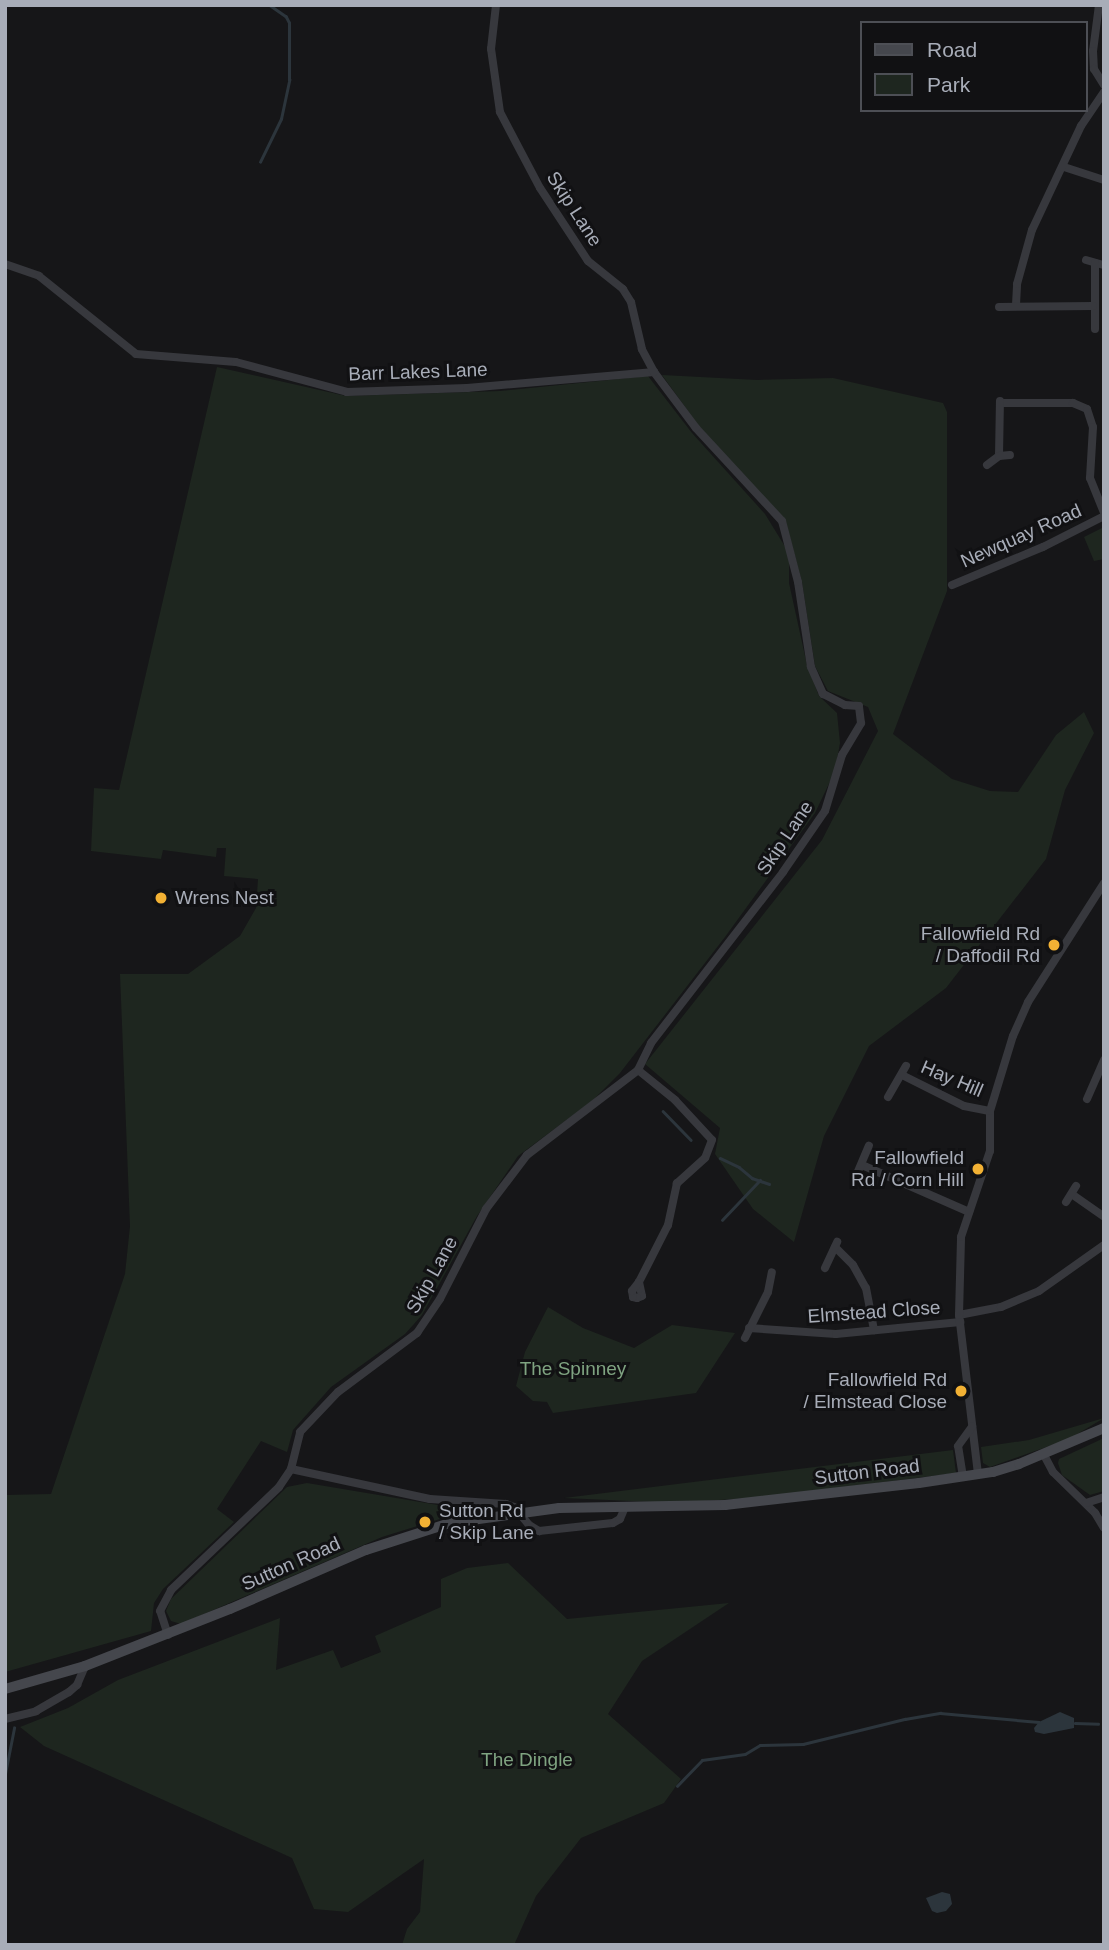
<!DOCTYPE html>
<style>
body{margin:0}
#map{position:relative;width:1109px;height:1950px;overflow:hidden;background:#161618;font-family:Helvetica,sans-serif}
div>[style]{position:absolute}
[style*='--x']{left:calc(var(--x)*1px);top:calc(var(--y)*1px);width:calc(var(--w)*1px);rotate:calc(var(--a)*1deg)}
.green>*{inset:0;background:#1e261f}
.water>*{inset:0;background:#2c353c}
.stream>*{height:2.5px;margin:-1.25px;padding:0 1.25px;transform-origin:1.25px;border-radius:1.25px;background:#2c353c}
.minor>*{height:8px;margin:-4px;padding:0 4px;transform-origin:4px;border-radius:4px;background:#37383d}
.secondary>*{height:10px;margin:-5px;padding:0 5px;transform-origin:5px;border-radius:5px;background:#45474d}
.dots>*{width:19px;height:19px;translate:-50% -50%;box-sizing:border-box;border:4px solid #111113;border-radius:50%}
span{translate:-50% -50%;white-space:nowrap;text-align:center;line-height:1.15;-webkit-text-stroke:6px #111113;paint-order:stroke}
.street-label{font-size:19px;color:#a8adb8}
.poi-label{font-size:19px;color:#a8adb8}
.left{translate:0 -50%;text-align:left}
.right{translate:-100% -50%;text-align:right}
.park-label{font-size:19px;color:#7fa381}
.frame{position:absolute;inset:0;border:7px solid #a8adb8;pointer-events:none}
.legend{position:absolute;left:860px;top:21px;width:228px;height:91px;box-sizing:border-box;background:#111113;border:2px solid #4d4f55;margin:0;padding:9px 12px;list-style:none;font-size:21px;color:#a8adb8}
.legend li{display:flex;align-items:center;gap:14px;height:35px}
.legend b{width:35px;border:2px solid #4d4f55}
</style>
<div id="map">
<div class="green">
<i style="clip-path:polygon(217px 367px,346px 396px,500px 391px,648px 376px,692px 433px,765px 514px,789px 553px,789px 583px,807px 665px,819px 696px,837px 713px,840px 743px,835px 771px,815px 813px,725px 937px,620px 1073px,592px 1101px,518px 1156px,477px 1216px,422px 1315px,405px 1334px,331px 1387px,293px 1430px,287px 1452px,261px 1441px,217px 1509px,234px 1522px,163px 1589px,154px 1603px,151px 1631px,5px 1672px,5px 1495px,51px 1494px,125px 1274px,130px 1226px,120px 974px,188px 974px,240px 936px,256px 908px,258px 879px,224px 876px,226px 848px,217px 848px,216px 857px,163px 850px,161px 859px,91px 851px,94px 788px,119px 790px)"></i>
<i style="clip-path:polygon(662px 375px,757px 380px,833px 378px,943px 403px,947px 412px,947px 591px,893px 734px,952px 779px,990px 791px,1018px 792px,1056px 735px,1084px 712px,1094px 733px,1065px 790px,1046px 859px,946px 988px,869px 1046px,824px 1136px,794px 1242px,753px 1209px,715px 1154px,720px 1128px,645px 1064px,822px 840px,878px 731px,868px 707px,828px 691px,815px 666px,802px 582px,786px 523px,699px 426px)"></i>
<i style="clip-path:polygon(1104px 527px,1104px 559px,1094px 561px,1084px 537px)"></i>
<i style="clip-path:polygon(548px 1307px,583px 1328px,634px 1348px,672px 1325px,735px 1333px,696px 1393px,553px 1413px,547px 1402px,533px 1401px,516px 1386px,525px 1352px)"></i>
<i style="clip-path:polygon(1104px 1418px,1069px 1439px,990px 1467px,983px 1463px,981px 1447px,1029px 1440px)"></i>
<i style="clip-path:polygon(1104px 1438px,1104px 1491px,1090px 1495px,1062px 1475px,1058px 1463px,1059px 1459px)"></i>
<i style="clip-path:polygon(953px 1450px,956px 1473px,765px 1497px,675px 1503px,564px 1498px)"></i>
<i style="clip-path:polygon(307px 1483px,438px 1505px,444px 1513px,440px 1519px,382px 1537px,181px 1624px,171px 1621px,166px 1611px,171px 1599px,287px 1487px)"></i>
<i style="clip-path:polygon(508px 1563px,567px 1619px,729px 1603px,642px 1661px,608px 1714px,681px 1779px,664px 1803px,581px 1838px,536px 1896px,514px 1945px,402px 1945px,407px 1929px,420px 1912px,424px 1859px,348px 1912px,314px 1909px,292px 1858px,44px 1746px,20px 1727px,68px 1708px,118px 1680px,280px 1618px,276px 1670px,333px 1650px,341px 1668px,381px 1652px,375px 1636px,441px 1607px,441px 1579px,467px 1568px)"></i>
</div>
<div class="water">
<i style="clip-path:polygon(1060px 1712px,1074px 1718px,1074px 1728px,1044px 1734px,1035px 1732px,1034px 1728px,1039px 1722px)"></i>
<i style="clip-path:polygon(942px 1892px,950px 1894px,952px 1904px,946px 1911px,937px 1913px,932px 1911px,926px 1898px)"></i>
</div>
<div class="stream">
<i style="--x:260;--y:162;--w:48;--a:-64"></i>
<i style="--x:281;--y:119;--w:40;--a:-78"></i>
<i style="--x:289;--y:80;--w:57;--a:-90"></i>
<i style="--x:289;--y:23;--w:7;--a:-117"></i>
<i style="--x:286;--y:17;--w:21;--a:-145"></i>
<i style="--x:663;--y:1111;--w:40;--a:46"></i>
<i style="--x:720;--y:1158;--w:21;--a:25"></i>
<i style="--x:739;--y:1167;--w:17;--a:40"></i>
<i style="--x:752;--y:1178;--w:18;--a:19"></i>
<i style="--x:722;--y:1220;--w:55;--a:-46.5"></i>
<i style="--x:1075;--y:1723;--w:23;--a:2"></i>
<i style="--x:5;--y:1774;--w:47;--a:-78.9"></i>
<i style="--x:677;--y:1786;--w:36;--a:-46"></i>
<i style="--x:702;--y:1760;--w:43;--a:-7.9"></i>
<i style="--x:745;--y:1754;--w:17;--a:-31"></i>
<i style="--x:760;--y:1745;--w:43;--a:-1.3"></i>
<i style="--x:803;--y:1744;--w:105;--a:-13.8"></i>
<i style="--x:905;--y:1719;--w:36;--a:-10"></i>
<i style="--x:940;--y:1713;--w:99;--a:5.2"></i>
</div>
<div class="minor">
<i style="--x:1099;--y:5;--w:46;--a:97.4"></i>
<i style="--x:1093;--y:51;--w:18;--a:87"></i>
<i style="--x:1094;--y:69;--w:19;--a:58"></i>
<i style="--x:1064;--y:167;--w:42;--a:18"></i>
<i style="--x:1086;--y:260;--w:19;--a:16"></i>
<i style="--x:1095;--y:263;--w:66;--a:90"></i>
<i style="--x:5;--y:264;--w:36;--a:19"></i>
<i style="--x:39;--y:276;--w:124;--a:38.8"></i>
<i style="--x:136;--y:354;--w:100;--a:4.6"></i>
<i style="--x:236;--y:362;--w:115;--a:15.1"></i>
<i style="--x:347;--y:392;--w:120;--a:-1.9"></i>
<i style="--x:467;--y:388;--w:188;--a:-4.9"></i>
<i style="--x:1016;--y:305;--w:21;--a:-87"></i>
<i style="--x:1017;--y:284;--w:56;--a:-74.5"></i>
<i style="--x:1032;--y:230;--w:115;--a:-64.8"></i>
<i style="--x:1081;--y:126;--w:41;--a:-55.9"></i>
<i style="--x:999;--y:307;--w:94;--a:-0.6"></i>
<i style="--x:1000;--y:403;--w:73;--a:0"></i>
<i style="--x:1073;--y:403;--w:15;--a:23"></i>
<i style="--x:1087;--y:409;--w:19;--a:72"></i>
<i style="--x:1093;--y:427;--w:51;--a:93.4"></i>
<i style="--x:1090;--y:478;--w:37;--a:68"></i>
<i style="--x:999;--y:456;--w:55;--a:-89"></i>
<i style="--x:987;--y:465;--w:15;--a:-37"></i>
<i style="--x:999;--y:456;--w:11;--a:-5"></i>
<i style="--x:952;--y:585;--w:99;--a:-22.7"></i>
<i style="--x:1043;--y:547;--w:68;--a:-26.9"></i>
<i style="--x:638;--y:1070;--w:48;--a:39"></i>
<i style="--x:675;--y:1100;--w:54;--a:47.2"></i>
<i style="--x:712;--y:1140;--w:19;--a:111"></i>
<i style="--x:705;--y:1158;--w:38;--a:138"></i>
<i style="--x:677;--y:1183;--w:43;--a:102.1"></i>
<i style="--x:668;--y:1225;--w:64;--a:117"></i>
<i style="--x:639;--y:1282;--w:14;--a:78"></i>
<i style="--x:642;--y:1296;--w:5;--a:158"></i>
<i style="--x:637;--y:1298;--w:4;--a:-166"></i>
<i style="--x:633;--y:1297;--w:6;--a:-99"></i>
<i style="--x:632;--y:1291;--w:11;--a:-52"></i>
<i style="--x:902;--y:1075;--w:69;--a:26.6"></i>
<i style="--x:964;--y:1106;--w:26;--a:11"></i>
<i style="--x:888;--y:1097;--w:36;--a:-60"></i>
<i style="--x:1087;--y:1099;--w:43;--a:-66.4"></i>
<i style="--x:862;--y:1165;--w:117;--a:23.7"></i>
<i style="--x:856;--y:1176;--w:33;--a:-67"></i>
<i style="--x:1073;--y:1195;--w:38;--a:35"></i>
<i style="--x:1066;--y:1202;--w:19;--a:-58"></i>
<i style="--x:835;--y:1247;--w:25;--a:45"></i>
<i style="--x:853;--y:1265;--w:26;--a:61"></i>
<i style="--x:866;--y:1288;--w:43;--a:79.2"></i>
<i style="--x:825;--y:1268;--w:29;--a:-65"></i>
<i style="--x:959;--y:1315;--w:43;--a:-10.8"></i>
<i style="--x:1001;--y:1307;--w:41;--a:-22.8"></i>
<i style="--x:1039;--y:1291;--w:80;--a:-35.3"></i>
<i style="--x:749;--y:1328;--w:87;--a:3.9"></i>
<i style="--x:836;--y:1334;--w:125;--a:-5.5"></i>
<i style="--x:745;--y:1338;--w:51;--a:-63.4"></i>
<i style="--x:768;--y:1292;--w:20;--a:-79"></i>
<i style="--x:1044;--y:1455;--w:19;--a:62"></i>
<i style="--x:1053;--y:1472;--w:59;--a:44.3"></i>
<i style="--x:1095;--y:1513;--w:17;--a:59"></i>
<i style="--x:291;--y:1469;--w:142;--a:12.2"></i>
<i style="--x:430;--y:1499;--w:76;--a:3.8"></i>
<i style="--x:506;--y:1504;--w:9;--a:21"></i>
<i style="--x:514;--y:1507;--w:23;--a:50"></i>
<i style="--x:529;--y:1525;--w:12;--a:31"></i>
<i style="--x:539;--y:1531;--w:74;--a:-6.2"></i>
<i style="--x:613;--y:1523;--w:8;--a:-30"></i>
<i style="--x:620;--y:1519;--w:13;--a:-67"></i>
<i style="--x:978;--y:1474;--w:160;--a:-96.8"></i>
<i style="--x:959;--y:1315;--w:78;--a:-88.5"></i>
<i style="--x:961;--y:1237;--w:91;--a:-71.4"></i>
<i style="--x:990;--y:1151;--w:40;--a:-90"></i>
<i style="--x:990;--y:1111;--w:78;--a:-73"></i>
<i style="--x:1013;--y:1036;--w:37;--a:-66"></i>
<i style="--x:1028;--y:1002;--w:141;--a:-57.4"></i>
<i style="--x:963;--y:1477;--w:31;--a:-99"></i>
<i style="--x:958;--y:1446;--w:24;--a:-54"></i>
<i style="--x:1086;--y:1503;--w:19;--a:-18"></i>
<i style="--x:450;--y:1523;--w:21;--a:-85"></i>
<i style="--x:168;--y:1635;--w:25;--a:-108"></i>
<i style="--x:160;--y:1611;--w:24;--a:-62"></i>
<i style="--x:171;--y:1590;--w:149;--a:-43.6"></i>
<i style="--x:279;--y:1487;--w:22;--a:-56"></i>
<i style="--x:291;--y:1469;--w:38;--a:-76"></i>
<i style="--x:300;--y:1432;--w:55;--a:-46.5"></i>
<i style="--x:338;--y:1392;--w:99;--a:-36.8"></i>
<i style="--x:417;--y:1333;--w:41;--a:-55.9"></i>
<i style="--x:440;--y:1299;--w:101;--a:-62.9"></i>
<i style="--x:486;--y:1209;--w:68;--a:-52.8"></i>
<i style="--x:527;--y:1155;--w:140;--a:-37.4"></i>
<i style="--x:638;--y:1070;--w:30;--a:-64"></i>
<i style="--x:651;--y:1043;--w:216;--a:-52.3"></i>
<i style="--x:783;--y:872;--w:74;--a:-55.5"></i>
<i style="--x:825;--y:811;--w:59;--a:-73.1"></i>
<i style="--x:842;--y:755;--w:37;--a:-59"></i>
<i style="--x:861;--y:723;--w:17;--a:-97"></i>
<i style="--x:859;--y:706;--w:14;--a:-176"></i>
<i style="--x:845;--y:705;--w:25;--a:-153"></i>
<i style="--x:823;--y:694;--w:30;--a:-114"></i>
<i style="--x:811;--y:667;--w:86;--a:-98.7"></i>
<i style="--x:798;--y:582;--w:63;--a:-104.7"></i>
<i style="--x:782;--y:521;--w:127;--a:-132.8"></i>
<i style="--x:696;--y:428;--w:70;--a:-126.9"></i>
<i style="--x:654;--y:372;--w:26;--a:-118"></i>
<i style="--x:642;--y:349;--w:48;--a:-103.2"></i>
<i style="--x:631;--y:302;--w:15;--a:-122"></i>
<i style="--x:623;--y:289;--w:45;--a:-141.3"></i>
<i style="--x:588;--y:261;--w:87;--a:-123.3"></i>
<i style="--x:540;--y:188;--w:86;--a:-117.8"></i>
<i style="--x:500;--y:112;--w:64;--a:-98.1"></i>
<i style="--x:491;--y:49;--w:44;--a:-83.5"></i>
<i style="--x:5;--y:1719;--w:32;--a:-14"></i>
<i style="--x:36;--y:1711;--w:38;--a:-30"></i>
<i style="--x:69;--y:1692;--w:11;--a:-41"></i>
<i style="--x:77;--y:1685;--w:21;--a:-67"></i>
</div>
<div class="secondary">
<i style="--x:5;--y:1689;--w:83;--a:-16"></i>
<i style="--x:85;--y:1666;--w:156;--a:-21.5"></i>
<i style="--x:230;--y:1609;--w:148;--a:-23.5"></i>
<i style="--x:366;--y:1550;--w:88;--a:-17.8"></i>
<i style="--x:450;--y:1523;--w:110;--a:-7.8"></i>
<i style="--x:559;--y:1508;--w:166;--a:-1"></i>
<i style="--x:725;--y:1505;--w:195;--a:-6.5"></i>
<i style="--x:919;--y:1483;--w:75;--a:-8.5"></i>
<i style="--x:993;--y:1472;--w:27;--a:-17"></i>
<i style="--x:1019;--y:1464;--w:92;--a:-23"></i>
</div>
<div class="dots">
<i style="left:161px;top:898px;background:#f2b134"></i>
<i style="left:1054px;top:945px;background:#f2b134"></i>
<i style="left:978px;top:1169px;background:#f2b134"></i>
<i style="left:961px;top:1391px;background:#f2b134"></i>
<i style="left:425px;top:1522px;background:#f2b134"></i>
</div>
<div class="street-label">
<span style="left:574px;top:209px;rotate:57deg">Skip Lane</span>
<span style="left:418px;top:372px;rotate:-2deg">Barr Lakes Lane</span>
<span style="left:1021px;top:536px;rotate:-24deg">Newquay Road</span>
<span style="left:785px;top:838px;rotate:-56deg">Skip Lane</span>
<span style="left:952px;top:1079px;rotate:23deg">Hay Hill</span>
<span style="left:432px;top:1275px;rotate:-61deg">Skip Lane</span>
<span style="left:874px;top:1312px;rotate:-4deg">Elmstead Close</span>
<span style="left:867px;top:1472px;rotate:-7deg">Sutton Road</span>
<span style="left:291px;top:1564px;rotate:-24deg">Sutton Road</span>
</div>
<div class="poi-label">
<span class="left" style="left:175px;top:898px">Wrens Nest</span>
<span class="right" style="left:1040px;top:945px">Fallowfield Rd<br>/ Daffodil Rd</span>
<span class="right" style="left:964px;top:1169px">Fallowfield<br>Rd / Corn Hill</span>
<span class="right" style="left:947px;top:1391px">Fallowfield Rd<br>/ Elmstead Close</span>
<span class="left" style="left:439px;top:1522px">Sutton Rd<br>/ Skip Lane</span>
</div>
<div class="park-label">
<span style="left:573px;top:1369px">The Spinney</span>
<span style="left:527px;top:1760px">The Dingle</span>
</div>
<div class="frame"></div>
<ul class="legend">
<li><b style="height:9px;background:#45474d"></b>Road</li>
<li><b style="height:19px;background:#1e261f"></b>Park</li>
</ul>
</div>
